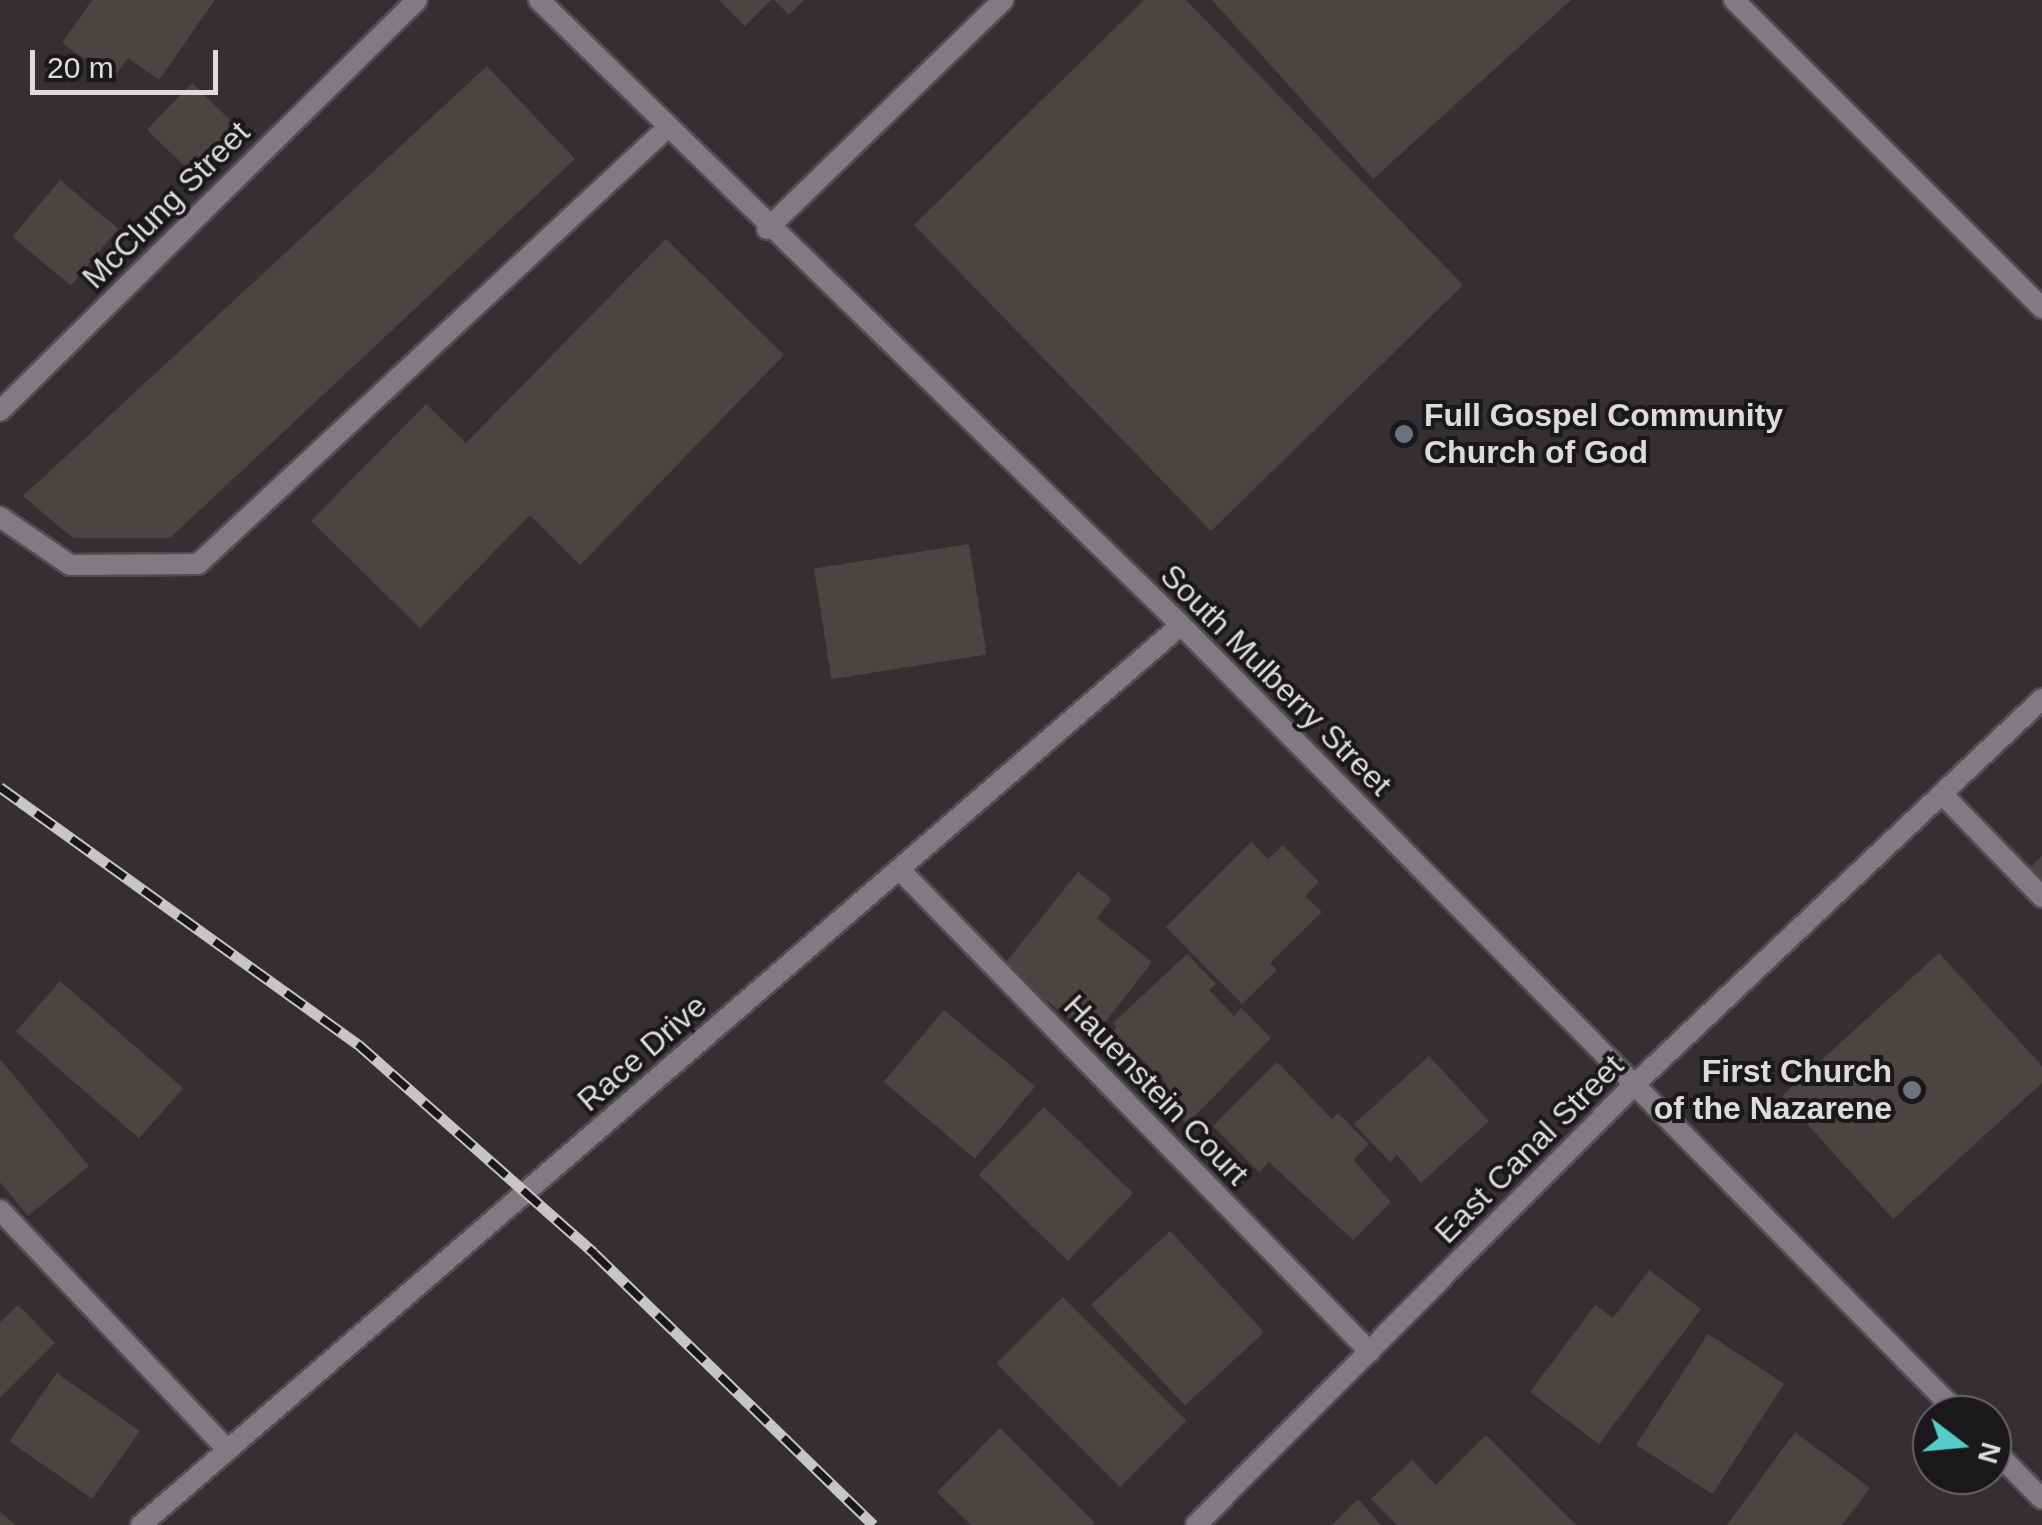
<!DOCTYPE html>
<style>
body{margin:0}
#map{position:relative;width:2042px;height:1525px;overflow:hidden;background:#332f33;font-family:Arial,sans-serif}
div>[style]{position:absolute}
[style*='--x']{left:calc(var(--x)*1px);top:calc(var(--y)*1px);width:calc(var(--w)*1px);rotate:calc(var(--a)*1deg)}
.building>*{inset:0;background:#4a4442;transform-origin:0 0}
.roads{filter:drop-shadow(2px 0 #514e51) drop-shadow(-2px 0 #514e51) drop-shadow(0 2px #514e51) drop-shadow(0 -2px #514e51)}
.service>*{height:20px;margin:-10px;padding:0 10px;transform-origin:10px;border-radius:10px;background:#7f7b80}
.minor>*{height:20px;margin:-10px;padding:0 10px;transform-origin:10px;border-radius:10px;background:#7f7b80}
.rail>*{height:11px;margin-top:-5.5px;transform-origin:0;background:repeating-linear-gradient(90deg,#1a181a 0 22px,#c8c5c8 0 44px);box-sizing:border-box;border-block:2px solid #c8c5c8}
.dots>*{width:28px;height:28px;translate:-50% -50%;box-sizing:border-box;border:5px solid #1a181a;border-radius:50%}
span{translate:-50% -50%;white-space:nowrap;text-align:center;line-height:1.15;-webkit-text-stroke:8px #1a181a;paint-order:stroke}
.street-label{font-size:32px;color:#dddbdd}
.poi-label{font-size:32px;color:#dddbdd;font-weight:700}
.left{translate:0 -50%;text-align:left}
.right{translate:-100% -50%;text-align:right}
.north{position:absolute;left:1912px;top:1395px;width:100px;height:100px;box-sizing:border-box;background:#1a181a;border:2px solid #686668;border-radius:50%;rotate:106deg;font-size:28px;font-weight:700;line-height:40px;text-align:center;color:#dddbdd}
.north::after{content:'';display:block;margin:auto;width:35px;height:45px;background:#53cdc9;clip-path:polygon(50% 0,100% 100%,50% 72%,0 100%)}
.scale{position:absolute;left:30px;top:50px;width:188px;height:45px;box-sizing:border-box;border:5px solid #dddbdd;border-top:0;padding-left:12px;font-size:30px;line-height:35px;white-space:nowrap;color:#dddbdd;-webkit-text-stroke:8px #1a181a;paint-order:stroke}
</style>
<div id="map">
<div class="building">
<i style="clip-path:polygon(92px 0,215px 0,159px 80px,128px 58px,113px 79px,62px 43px)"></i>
<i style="clip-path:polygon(719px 0,771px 0,745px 26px)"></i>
<i style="clip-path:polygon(774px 0,804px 0,789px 15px)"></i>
<i style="clip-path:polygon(1144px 0,1186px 0,1463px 285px,1211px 531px,914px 225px)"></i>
<i style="clip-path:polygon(1212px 0,1571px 0,1373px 179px)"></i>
<i style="clip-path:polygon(487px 66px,575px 159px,170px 538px,73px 538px,23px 496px)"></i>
<i style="left:192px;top:83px;width:60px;height:65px;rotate:44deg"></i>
<i style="left:60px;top:180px;width:76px;height:74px;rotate:40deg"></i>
<i style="clip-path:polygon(666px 239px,784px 355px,580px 565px,530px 515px,420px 628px,311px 521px,426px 404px,466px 443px)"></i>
<i style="left:969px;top:544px;width:112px;height:157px;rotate:81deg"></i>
<i style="clip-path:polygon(1251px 842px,1268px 859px,1283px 845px,1319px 882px,1305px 896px,1322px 912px,1270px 963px,1277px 970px,1242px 1004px,1166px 927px)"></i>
<i style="clip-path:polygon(2042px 856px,2042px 886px,2027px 870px)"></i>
<i style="clip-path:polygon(1078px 872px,1112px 899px,1097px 918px,1152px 962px,1093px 1038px,1003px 966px)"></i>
<i style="clip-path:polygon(1939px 953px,2042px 1066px,2042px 1083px,1893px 1219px,1782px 1096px)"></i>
<i style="clip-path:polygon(1187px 954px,1216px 984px,1209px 990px,1234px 1016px,1241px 1008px,1271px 1038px,1187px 1124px,1156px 1094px,1167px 1084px,1139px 1057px,1132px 1064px,1106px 1039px,1117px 1027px,1113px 1023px)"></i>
<i style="left:60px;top:981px;width:163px;height:67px;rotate:41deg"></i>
<i style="left:944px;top:1010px;width:119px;height:94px;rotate:40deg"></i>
<i style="clip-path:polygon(1429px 1056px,1489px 1121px,1421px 1183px,1397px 1155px,1390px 1162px,1354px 1124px)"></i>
<i style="clip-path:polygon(0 1059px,89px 1166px,28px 1216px,0 1182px)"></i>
<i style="clip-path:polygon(1277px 1062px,1332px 1119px,1338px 1113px,1369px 1144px,1353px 1160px,1391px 1202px,1353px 1240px,1269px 1162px,1259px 1172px,1213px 1126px)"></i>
<i style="left:1044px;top:1107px;width:124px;height:94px;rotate:44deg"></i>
<i style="left:1170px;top:1231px;width:138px;height:108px;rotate:47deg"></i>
<i style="clip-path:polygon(1649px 1270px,1701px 1309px,1599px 1444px,1530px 1392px,1595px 1305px,1613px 1318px)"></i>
<i style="left:1063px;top:1297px;width:175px;height:94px;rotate:45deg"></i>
<i style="clip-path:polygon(18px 1305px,55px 1343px,0 1398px,0 1322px)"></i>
<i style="left:1708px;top:1334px;width:91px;height:132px;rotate:33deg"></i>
<i style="left:57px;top:1373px;width:101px;height:83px;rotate:35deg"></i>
<i style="clip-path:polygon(1000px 1428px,1095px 1523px,1092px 1525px,971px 1525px,937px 1492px)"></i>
<i style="clip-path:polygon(1795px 1432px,1870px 1488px,1842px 1525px,1727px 1525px)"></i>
<i style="clip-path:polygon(1486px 1435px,1576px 1525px,1397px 1525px,1371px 1499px,1412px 1460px,1436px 1485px)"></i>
<i style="clip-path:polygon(1358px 1499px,1381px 1525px,1332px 1525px)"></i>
<i style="clip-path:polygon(0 1512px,16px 1525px,0 1525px)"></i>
</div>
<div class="roads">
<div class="service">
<i style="--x:0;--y:517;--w:85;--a:34.4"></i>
<i style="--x:70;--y:565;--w:128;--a:-0.4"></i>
<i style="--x:198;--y:564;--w:640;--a:-42.91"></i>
<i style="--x:1942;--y:794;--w:144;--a:45.8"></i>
<i style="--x:900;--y:870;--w:673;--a:45.72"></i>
<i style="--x:0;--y:1210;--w:331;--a:46.5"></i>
</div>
<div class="minor">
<i style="--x:539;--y:0;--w:896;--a:44.23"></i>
<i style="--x:1181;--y:625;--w:1109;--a:45.4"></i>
<i style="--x:1734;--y:0;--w:436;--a:45"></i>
<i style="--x:767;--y:229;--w:329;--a:-44.1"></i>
<i style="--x:0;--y:411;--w:585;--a:-44.58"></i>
<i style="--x:1992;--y:1448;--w:71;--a:45.6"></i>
<i style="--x:141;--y:1525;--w:1375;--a:-40.87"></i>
<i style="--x:1196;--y:1525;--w:621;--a:-45.13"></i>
<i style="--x:1634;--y:1085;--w:562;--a:-43.41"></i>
</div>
</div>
<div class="rail">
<i style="--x:0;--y:787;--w:441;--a:35.7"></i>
<i style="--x:358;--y:1044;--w:315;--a:41.5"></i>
<i style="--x:594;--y:1253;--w:390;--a:44.2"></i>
</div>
<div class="dots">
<i style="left:1404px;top:434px;background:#6b7280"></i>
<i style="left:1912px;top:1090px;background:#6b7280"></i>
</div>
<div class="street-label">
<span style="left:166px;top:205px;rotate:-45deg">McClung Street</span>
<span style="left:1276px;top:680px;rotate:45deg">South Mulberry Street</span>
<span style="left:642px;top:1053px;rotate:-41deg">Race Drive</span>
<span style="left:1156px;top:1090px;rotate:46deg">Hauenstein Court</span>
<span style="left:1529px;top:1149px;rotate:-45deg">East Canal Street</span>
</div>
<div class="poi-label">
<span class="left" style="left:1424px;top:434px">Full Gospel Community<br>Church of God</span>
<span class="right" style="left:1892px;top:1090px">First Church<br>of the Nazarene</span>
</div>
<div class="north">N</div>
<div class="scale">20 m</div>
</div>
